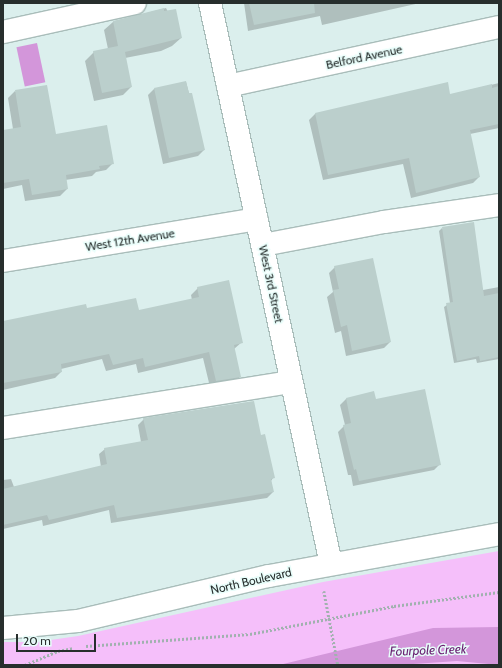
<!DOCTYPE html>
<style>
body{margin:0}
#map{position:relative;width:502px;height:668px;overflow:hidden;background:#dbefed;font-family:Cabin,sans-serif}
div>[style]{position:absolute}
[style*='--x']{left:calc(var(--x)*1px);top:calc(var(--y)*1px);width:calc(var(--w)*1px);rotate:calc(var(--a)*1deg)}
.green>*{inset:0;background:#f5bffa}
.water>*{inset:0;background:#d396da;transform-origin:0 0}
.shadow>*{inset:0;background:#0003}
.building>*{inset:0;background:#bbcfcc}
.path>*{height:2.5px;margin-top:-1.25px;transform-origin:0;background:repeating-linear-gradient(90deg,#a1b1af 0 2px,transparent 0 4px)}
.roads{filter:drop-shadow(1px 0 #a9bdba) drop-shadow(-1px 0 #a9bdba) drop-shadow(0 1px #a9bdba) drop-shadow(0 -1px #a9bdba)}
.minor>*{height:22px;margin:-11px;padding:0 11px;transform-origin:11px;border-radius:11px;background:#fff}
span{translate:-50% -50%;white-space:nowrap;text-align:center;line-height:1.15;-webkit-text-stroke:3px #e8fdfa;paint-order:stroke}
.street-label{font-size:12px;color:#272e2d}
.water-label{font-size:13px;color:#6b2273;font-style:italic}
.frame{position:absolute;inset:0;border:4px solid #272e2d;pointer-events:none}
.scale{position:absolute;left:16px;top:634px;width:80px;height:18px;box-sizing:border-box;border:2px solid #272e2d;border-top:0;padding-left:5px;font-size:12px;line-height:14px;white-space:nowrap;color:#272e2d;-webkit-text-stroke:3px #e8fdfa;paint-order:stroke}
</style>
<div id="map">
<div class="green">
<i style="clip-path:polygon(499px 551px,499px 665px,3px 665px,3px 642px,37px 642px,78px 636px,323px 582px)"></i>
</div>
<div class="water">
<i style="left:37px;top:43px;width:40px;height:21px;rotate:78deg"></i>
<i style="clip-path:polygon(499px 627px,499px 665px,457px 661px,399px 665px,279px 665px,433px 628px)"></i>
</div>
<div class="shadow">
<i style="clip-path:polygon(244px 3px,420px 3px,322px 25px,320px 16px,248px 31px)"></i>
<i style="clip-path:polygon(166px 8px,181px 38px,172px 46px,161px 51px,125px 58px,131px 87px,123px 95px,94px 101px,85px 61px,94px 52px,108px 49px,104px 30px,113px 22px)"></i>
<i style="clip-path:polygon(186px 82px,204px 150px,198px 156px,163px 164px,148px 95px,154px 89px)"></i>
<i style="clip-path:polygon(499px 83px,499px 128px,470px 134px,479px 177px,473px 183px,411px 198px,403px 164px,323px 180px,309px 120px,315px 114px,447px 84px,449px 95px)"></i>
<i style="clip-path:polygon(15px 91px,55px 135px,113px 163px,106px 170px,96px 172px,92px 176px,65px 180px,67px 189px,60px 196px,25px 201px,22px 185px,3px 189px,3px 131px,13px 129px,8px 98px)"></i>
<i style="clip-path:polygon(442px 228px,483px 290px,499px 287px,499px 359px,477px 363px,476px 359px,454px 363px,444px 307px,450px 303px,439px 231px)"></i>
<i style="clip-path:polygon(335px 267px,390px 342px,384px 348px,346px 356px,341px 331px,335px 333px,327px 297px,333px 292px,329px 273px)"></i>
<i style="clip-path:polygon(198px 288px,242px 342px,234px 349px,240px 377px,234px 383px,210px 387px,203px 358px,138px 373px,136px 364px,106px 371px,102px 359px,61px 369px,61px 372px,55px 378px,3px 390px,3px 322px,86px 310px,138px 311px,192px 300px,191px 295px)"></i>
<i style="clip-path:polygon(373px 392px,375px 400px,440px 464px,434px 470px,353px 486px,351px 475px,348px 475px,338px 432px,345px 425px,340px 405px,346px 399px)"></i>
<i style="clip-path:polygon(144px 419px,261px 436px,273px 478px,271px 481px,273px 492px,267px 498px,111px 523px,109px 510px,43px 526px,42px 520px,3px 529px,3px 480px,11px 479px,14px 487px,101px 467px,99px 454px,105px 449px,141px 442px,138px 425px)"></i>
</div>
<div class="building">
<i style="clip-path:polygon(249px 3px,314px 3px,315px 13px,254px 25px)"></i>
<i style="clip-path:polygon(164px 8px,164px 11px,176px 9px,182px 38px,125px 52px,132px 87px,102px 93px,93px 51px,118px 46px,113px 21px)"></i>
<i style="clip-path:polygon(186px 81px,189px 93px,192px 93px,205px 150px,169px 158px,154px 88px)"></i>
<i style="clip-path:polygon(448px 82px,450px 94px,492px 84px,492px 88px,499px 86px,499px 124px,470px 130px,480px 177px,416px 193px,409px 158px,328px 175px,315px 113px)"></i>
<i style="clip-path:polygon(47px 85px,56px 134px,107px 125px,114px 164px,99px 166px,100px 169px,66px 175px,68px 189px,32px 195px,29px 179px,3px 183px,3px 130px,21px 127px,15px 90px)"></i>
<i style="clip-path:polygon(474px 222px,484px 296px,499px 293px,499px 357px,480px 361px,479px 356px,457px 361px,446px 303px,453px 302px,442px 227px)"></i>
<i style="clip-path:polygon(373px 258px,391px 342px,352px 351px,347px 325px,341px 327px,333px 290px,339px 289px,334px 266px)"></i>
<i style="clip-path:polygon(229px 280px,243px 343px,234px 345px,241px 377px,216px 381px,209px 352px,145px 367px,143px 358px,113px 365px,109px 354px,61px 364px,62px 372px,3px 383px,3px 321px,86px 304px,87px 308px,136px 298px,139px 310px,199px 297px,197px 287px)"></i>
<i style="clip-path:polygon(425px 389px,441px 465px,359px 481px,356px 469px,354px 470px,343px 425px,351px 423px,346px 398px,374px 391px,376px 399px)"></i>
<i style="clip-path:polygon(254px 401px,261px 435px,265px 434px,275px 478px,271px 479px,274px 492px,117px 518px,114px 505px,49px 520px,47px 515px,3px 525px,3px 489px,107px 464px,104px 448px,148px 440px,143px 418px)"></i>
</div>
<div class="path">
<i style="--x:324;--y:591;--w:75;--a:79.3"></i>
<i style="--x:86;--y:646;--w:164;--a:-4.2"></i>
<i style="--x:250;--y:634;--w:147;--a:-11"></i>
<i style="--x:394;--y:606;--w:106;--a:-7.6"></i>
<i style="--x:25;--y:665;--w:36;--a:-23"></i>
<i style="--x:58;--y:651;--w:15;--a:-11"></i>
</div>
<div class="roads">
<div class="minor">
<i style="--x:210;--y:3;--w:574;--a:77.83"></i>
<i style="--x:3;--y:32;--w:135;--a:-12.4"></i>
<i style="--x:228;--y:86;--w:277;--a:-12.3"></i>
<i style="--x:263;--y:245;--w:123;--a:-10.8"></i>
<i style="--x:384;--y:222;--w:116;--a:-8.4"></i>
<i style="--x:3;--y:261;--w:257;--a:-9.4"></i>
<i style="--x:3;--y:428;--w:292;--a:-9.1"></i>
<i style="--x:3;--y:628;--w:75;--a:-5.3"></i>
<i style="--x:78;--y:621;--w:196;--a:-13.3"></i>
<i style="--x:269;--y:576;--w:234;--a:-10.3"></i>
</div>
</div>
<div class="street-label">
<span style="left:364px;top:57px;rotate:-12deg">Belford Avenue</span>
<span style="left:130px;top:240px;rotate:-9deg">West 12th Avenue</span>
<span style="left:271px;top:284px;rotate:78deg">West 3rd Street</span>
<span style="left:251px;top:581px;rotate:-13deg">North Boulevard</span>
</div>
<div class="water-label">
<span style="left:428px;top:650px;rotate:-2deg">Fourpole Creek</span>
</div>
<div class="frame"></div>
<div class="scale">20 m</div>
</div>
